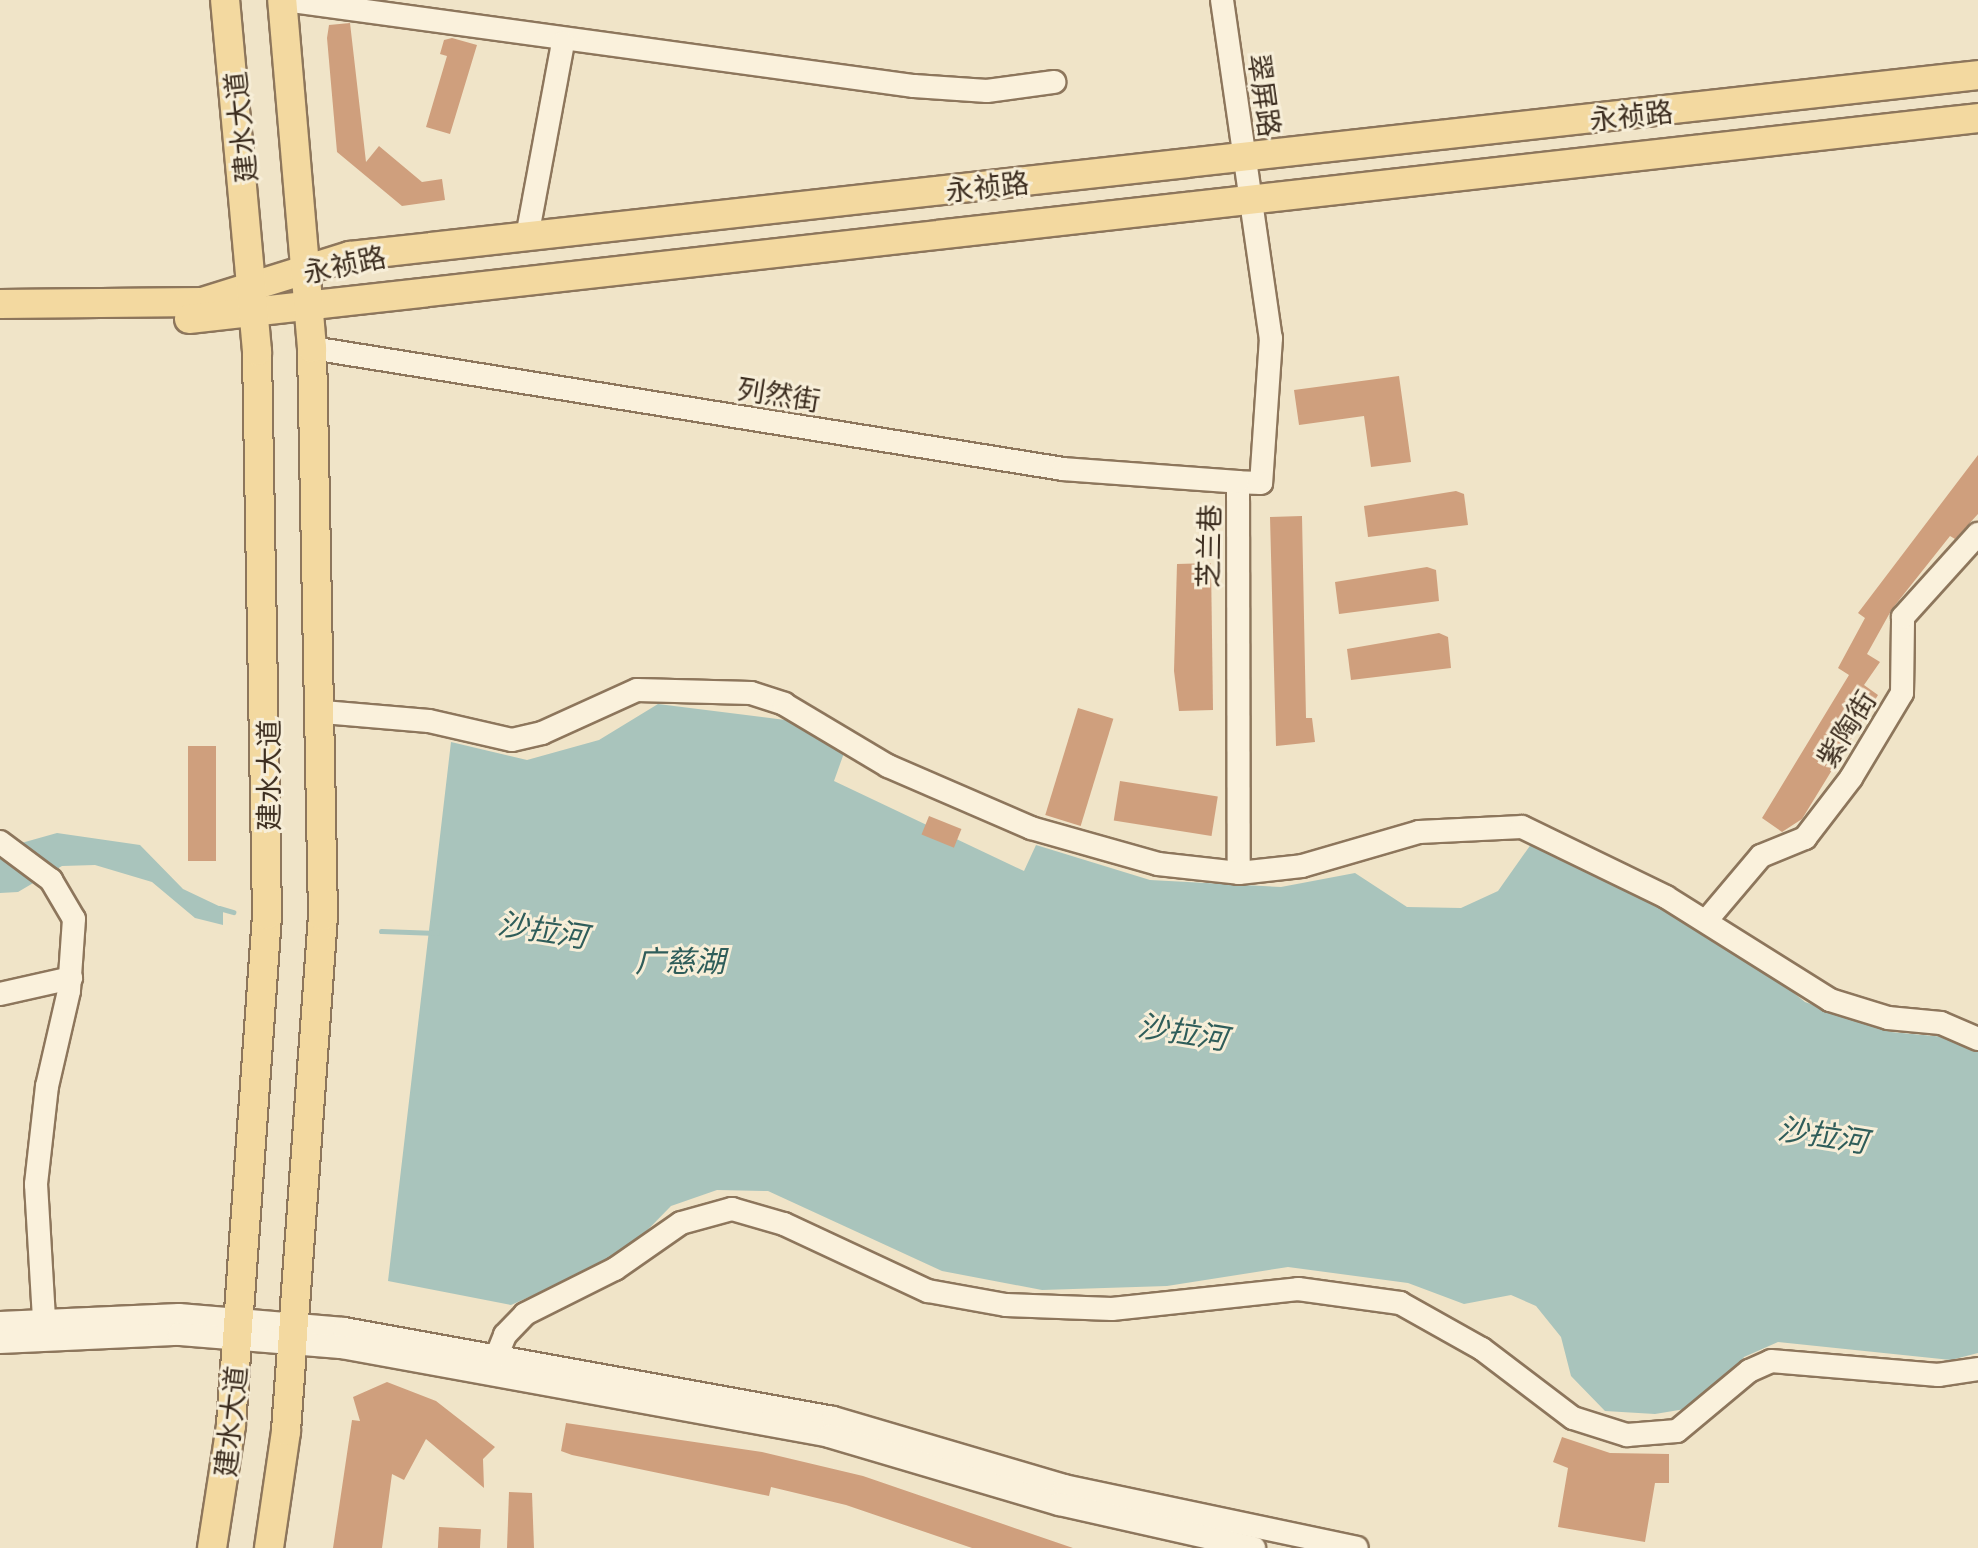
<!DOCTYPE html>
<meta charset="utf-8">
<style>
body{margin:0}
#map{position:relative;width:1978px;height:1548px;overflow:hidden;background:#f0e4c8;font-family:Literata,"Noto Sans SC",serif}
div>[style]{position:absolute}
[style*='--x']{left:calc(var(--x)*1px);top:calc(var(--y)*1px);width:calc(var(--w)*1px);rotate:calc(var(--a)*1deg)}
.water>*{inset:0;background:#a9c4bc}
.stream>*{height:5px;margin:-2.5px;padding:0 2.5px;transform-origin:2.5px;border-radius:2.5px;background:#a9c4bc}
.building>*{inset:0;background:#cf9f7d;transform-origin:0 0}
.roads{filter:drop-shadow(2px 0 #8d765c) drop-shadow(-2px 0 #8d765c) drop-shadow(0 2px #8d765c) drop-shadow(0 -2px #8d765c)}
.minor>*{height:22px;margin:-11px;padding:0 11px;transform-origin:11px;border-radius:11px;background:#faf1dc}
.major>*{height:28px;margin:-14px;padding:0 14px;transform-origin:14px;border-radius:14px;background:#f3d9a0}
span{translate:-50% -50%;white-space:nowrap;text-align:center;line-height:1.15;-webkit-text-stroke:6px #f7eed8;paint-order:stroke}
.street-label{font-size:28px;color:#3d2e20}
.water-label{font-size:30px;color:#2f5d5a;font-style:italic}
</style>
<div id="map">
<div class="water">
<i style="clip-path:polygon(658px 704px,793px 721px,844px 753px,834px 781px,1024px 871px,1036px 845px,1150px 880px,1281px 887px,1355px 873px,1407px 907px,1461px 908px,1498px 891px,1534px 840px,1680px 916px,1754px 961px,1805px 1002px,1891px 1032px,1945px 1037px,1978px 1052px,1978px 1353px,1951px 1360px,1778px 1342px,1744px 1357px,1717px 1391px,1691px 1408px,1655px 1414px,1605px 1411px,1571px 1376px,1561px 1337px,1536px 1306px,1511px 1295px,1464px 1304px,1408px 1283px,1288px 1267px,1167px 1286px,1042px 1290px,942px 1271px,768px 1191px,717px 1190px,671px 1206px,622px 1256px,511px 1305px,388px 1281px,451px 742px,527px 760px,599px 740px)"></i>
<i style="clip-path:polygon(57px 833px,140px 845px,183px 889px,223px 908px,223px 925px,195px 918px,152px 882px,95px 865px,62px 866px,18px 892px,0 893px,0 849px)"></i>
</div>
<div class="stream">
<i style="--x:219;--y:908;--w:15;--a:16"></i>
<i style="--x:381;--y:931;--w:56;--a:2"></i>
</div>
<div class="building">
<i style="clip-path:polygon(350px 23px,366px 162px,379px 146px,422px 182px,442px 179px,445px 200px,402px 206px,337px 152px,327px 38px,329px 25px)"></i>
<i style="clip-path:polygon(452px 38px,477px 45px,450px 134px,426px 127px,447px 56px,440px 54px,444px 40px)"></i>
<i style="clip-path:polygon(1399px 376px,1411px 462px,1371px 467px,1364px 416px,1299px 425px,1294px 390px)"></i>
<i style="clip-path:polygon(1978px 455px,1978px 514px,1955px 539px,1950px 536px,1892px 609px,1867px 654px,1880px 662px,1864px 685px,1878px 695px,1802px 819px,1782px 832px,1762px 818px,1849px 675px,1838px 668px,1865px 618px,1858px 613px)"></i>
<i style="clip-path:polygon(1456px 491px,1464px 494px,1468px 525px,1368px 537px,1364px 506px)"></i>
<i style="clip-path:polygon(1302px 516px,1306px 718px,1312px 718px,1315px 742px,1276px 746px,1270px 517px)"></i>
<i style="clip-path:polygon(1211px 563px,1213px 710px,1179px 711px,1174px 671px,1177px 564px)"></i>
<i style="clip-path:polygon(1427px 567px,1436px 570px,1439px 601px,1339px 614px,1335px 582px)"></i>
<i style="clip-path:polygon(1439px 633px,1448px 637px,1451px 668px,1351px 680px,1347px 649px)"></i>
<i style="left:1078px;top:708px;width:37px;height:112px;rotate:17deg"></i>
<i style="left:188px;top:746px;width:28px;height:115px"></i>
<i style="left:1120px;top:781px;width:99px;height:40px;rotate:9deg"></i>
<i style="left:929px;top:816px;width:35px;height:20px;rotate:22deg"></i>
<i style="clip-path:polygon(387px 1382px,436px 1401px,495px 1447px,483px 1459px,484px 1488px,426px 1439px,404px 1480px,392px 1474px,382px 1548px,333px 1548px,352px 1420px,360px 1421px,353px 1397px)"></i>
<i style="clip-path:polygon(566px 1423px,762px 1452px,863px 1476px,1073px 1548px,972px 1548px,846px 1505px,771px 1487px,769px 1496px,572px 1455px,561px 1451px)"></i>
<i style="clip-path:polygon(1562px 1437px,1610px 1453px,1669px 1454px,1669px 1483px,1655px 1483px,1645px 1542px,1558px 1527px,1568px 1468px,1553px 1462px)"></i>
<i style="clip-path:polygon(509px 1492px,532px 1493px,534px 1548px,507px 1548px)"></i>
<i style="left:439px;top:1527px;width:42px;height:21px;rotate:3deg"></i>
</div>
<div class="roads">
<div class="minor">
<i style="--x:285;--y:0;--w:635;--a:7.79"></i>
<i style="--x:914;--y:86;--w:73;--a:3.9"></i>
<i style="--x:987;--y:91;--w:68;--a:-7.7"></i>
<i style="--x:1222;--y:0;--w:342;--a:81.8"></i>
<i style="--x:1271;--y:338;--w:145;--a:93.9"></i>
<i style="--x:1261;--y:483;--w:23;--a:-178"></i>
<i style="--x:1238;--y:482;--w:391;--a:89.9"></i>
<i style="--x:527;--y:237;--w:198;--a:-79.5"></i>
<i style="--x:312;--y:348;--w:761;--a:9.15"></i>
<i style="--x:1063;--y:469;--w:175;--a:4.2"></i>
<i style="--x:323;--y:712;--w:106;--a:4.9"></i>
<i style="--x:429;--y:721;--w:85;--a:12.9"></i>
<i style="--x:512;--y:740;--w:31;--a:-13"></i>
<i style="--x:542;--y:733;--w:104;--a:-24.4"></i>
<i style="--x:637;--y:690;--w:114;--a:1.5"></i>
<i style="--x:751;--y:693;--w:35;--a:18"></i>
<i style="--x:784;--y:704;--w:121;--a:30.8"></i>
<i style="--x:888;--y:766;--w:156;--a:23.4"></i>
<i style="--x:1031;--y:828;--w:132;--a:15.8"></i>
<i style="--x:1158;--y:864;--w:81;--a:6.3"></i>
<i style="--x:1239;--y:873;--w:63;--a:-6.3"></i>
<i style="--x:1302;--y:866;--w:122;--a:-16.2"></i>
<i style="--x:1419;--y:832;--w:103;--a:-2.8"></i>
<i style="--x:1522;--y:827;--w:160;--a:25.9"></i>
<i style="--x:1666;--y:897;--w:194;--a:32.1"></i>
<i style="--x:1830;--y:1000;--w:61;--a:17.2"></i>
<i style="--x:1888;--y:1018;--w:53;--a:5.4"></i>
<i style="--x:1941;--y:1023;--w:40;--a:23.4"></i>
<i style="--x:0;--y:842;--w:64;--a:36.7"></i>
<i style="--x:51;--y:880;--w:45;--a:59.5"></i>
<i style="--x:74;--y:919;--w:72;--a:94"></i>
<i style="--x:69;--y:991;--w:98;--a:103"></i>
<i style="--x:47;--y:1086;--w:99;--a:96.4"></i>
<i style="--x:36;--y:1184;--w:135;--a:86.6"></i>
<i style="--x:1706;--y:921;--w:85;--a:-49.8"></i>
<i style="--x:1761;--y:856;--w:48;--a:-22.2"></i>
<i style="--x:1805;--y:838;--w:76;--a:-52.5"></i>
<i style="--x:1851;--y:778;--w:99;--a:-59"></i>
<i style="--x:1902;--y:693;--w:76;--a:-89.2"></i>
<i style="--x:1903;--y:617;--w:112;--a:-47.9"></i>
<i style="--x:0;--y:994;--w:73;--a:-12.7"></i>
<i style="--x:0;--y:1323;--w:179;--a:-2.6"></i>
<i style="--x:179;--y:1315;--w:166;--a:4.8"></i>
<i style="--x:344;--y:1329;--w:497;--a:10.3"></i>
<i style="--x:833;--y:1418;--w:241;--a:16.4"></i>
<i style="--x:1064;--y:1486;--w:299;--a:11.9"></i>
<i style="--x:0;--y:1342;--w:179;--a:-2.6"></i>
<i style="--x:179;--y:1334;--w:163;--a:4.6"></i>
<i style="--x:341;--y:1347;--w:496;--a:10.3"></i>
<i style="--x:829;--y:1436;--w:240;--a:16.5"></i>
<i style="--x:1059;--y:1504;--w:200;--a:12.7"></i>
<i style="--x:497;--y:1355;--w:22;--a:-68"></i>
<i style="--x:505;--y:1335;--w:29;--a:-46"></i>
<i style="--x:525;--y:1314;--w:101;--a:-26.6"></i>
<i style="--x:615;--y:1269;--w:80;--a:-34.9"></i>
<i style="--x:681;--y:1223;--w:53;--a:-15.4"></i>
<i style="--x:732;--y:1209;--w:54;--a:16.1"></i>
<i style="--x:784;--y:1224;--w:159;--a:25"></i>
<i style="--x:928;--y:1291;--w:79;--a:10.2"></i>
<i style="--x:1006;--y:1305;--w:106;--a:2.2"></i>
<i style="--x:1112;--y:1309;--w:187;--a:-6.1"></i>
<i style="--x:1298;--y:1289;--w:103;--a:7.8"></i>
<i style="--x:1400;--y:1303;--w:94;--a:29.3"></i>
<i style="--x:1482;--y:1349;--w:114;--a:37.2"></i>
<i style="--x:1573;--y:1418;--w:57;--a:17.5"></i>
<i style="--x:1627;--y:1435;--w:50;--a:-4.6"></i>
<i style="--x:1677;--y:1431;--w:94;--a:-39.8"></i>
<i style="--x:1749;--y:1371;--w:24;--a:-24"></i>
<i style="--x:1771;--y:1361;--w:168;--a:4.8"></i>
<i style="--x:1938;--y:1375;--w:40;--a:-8.5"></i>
</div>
<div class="major">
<i style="--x:0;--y:304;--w:202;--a:-0.6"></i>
<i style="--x:202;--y:302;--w:155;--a:-17.3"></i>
<i style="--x:350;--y:256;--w:1638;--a:-6.34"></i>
<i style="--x:189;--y:319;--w:1800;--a:-6.41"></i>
<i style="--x:212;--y:1548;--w:124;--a:-81.2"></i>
<i style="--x:231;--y:1425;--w:511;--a:-85.96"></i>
<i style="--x:267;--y:915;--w:564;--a:-91.02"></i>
<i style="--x:257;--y:351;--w:352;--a:-95.2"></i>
<i style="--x:269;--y:1548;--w:118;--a:-81.7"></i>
<i style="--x:286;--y:1431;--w:516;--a:-85.89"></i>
<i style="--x:323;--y:916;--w:568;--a:-91.11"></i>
<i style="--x:312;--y:348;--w:349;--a:-94.9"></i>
</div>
</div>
<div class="street-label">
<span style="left:1266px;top:95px;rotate:82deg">翠屏路</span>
<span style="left:1631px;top:114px;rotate:-6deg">永祯路</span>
<span style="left:239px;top:127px;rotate:-96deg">建水大道</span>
<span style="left:987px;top:185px;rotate:-6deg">永祯路</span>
<span style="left:344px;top:263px;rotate:-12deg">永祯路</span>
<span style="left:779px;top:393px;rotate:9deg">列然街</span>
<span style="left:1207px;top:546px;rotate:-89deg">芝兰巷</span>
<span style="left:1845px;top:728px;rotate:-58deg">紫陶街</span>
<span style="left:267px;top:775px;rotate:-90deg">建水大道</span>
<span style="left:229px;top:1421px;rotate:-84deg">建水大道</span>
</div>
<div class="water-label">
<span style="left:543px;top:928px;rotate:9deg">沙拉河</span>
<span style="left:680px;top:959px">广慈湖</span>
<span style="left:1183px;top:1030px;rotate:9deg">沙拉河</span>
<span style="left:1823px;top:1133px;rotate:9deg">沙拉河</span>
</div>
</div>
